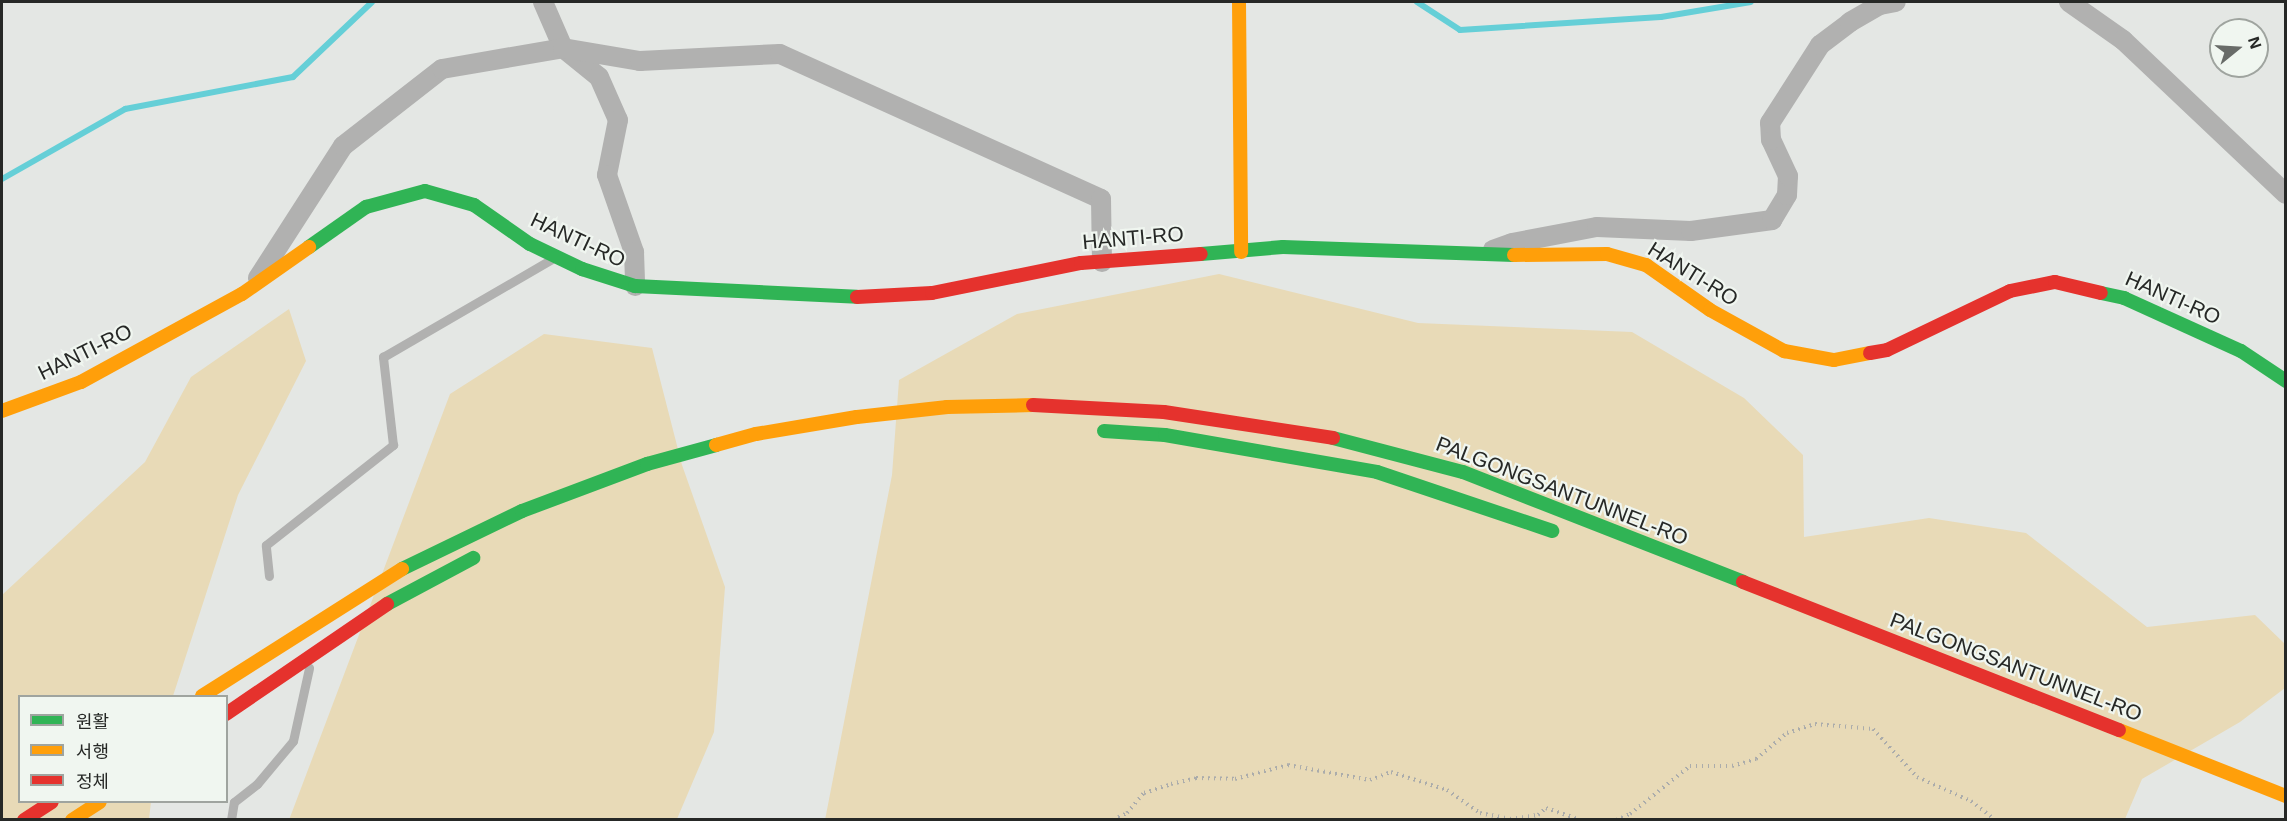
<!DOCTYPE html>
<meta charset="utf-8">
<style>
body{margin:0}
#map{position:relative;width:2287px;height:821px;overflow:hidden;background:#e4e7e4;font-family:Helvetica,"Noto Sans KR",sans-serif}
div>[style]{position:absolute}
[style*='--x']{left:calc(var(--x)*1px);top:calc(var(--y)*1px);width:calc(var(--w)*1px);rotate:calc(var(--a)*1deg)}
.green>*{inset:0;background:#e8dab7}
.stream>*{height:6px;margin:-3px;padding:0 3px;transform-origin:3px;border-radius:3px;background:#65cfd7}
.path>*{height:4px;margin-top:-2px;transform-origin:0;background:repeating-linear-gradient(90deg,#abacab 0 1.5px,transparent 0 6px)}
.lane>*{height:9px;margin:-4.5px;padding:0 4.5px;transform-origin:4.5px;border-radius:4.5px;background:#b1b1b0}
.street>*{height:20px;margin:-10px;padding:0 10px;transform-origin:10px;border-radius:10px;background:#b1b1b0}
.fast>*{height:14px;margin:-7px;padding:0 7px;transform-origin:7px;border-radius:7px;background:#30b455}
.slow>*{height:14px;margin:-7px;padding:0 7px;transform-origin:7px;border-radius:7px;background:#ff9f0a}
.jam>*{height:14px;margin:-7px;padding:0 7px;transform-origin:7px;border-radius:7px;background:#e5322d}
span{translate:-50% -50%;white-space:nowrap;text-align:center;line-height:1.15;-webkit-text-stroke:4.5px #f0f6f0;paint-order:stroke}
.street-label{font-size:21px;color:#262826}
.frame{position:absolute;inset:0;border:3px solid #262826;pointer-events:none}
.legend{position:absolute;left:18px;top:695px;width:210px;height:108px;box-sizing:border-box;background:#f0f6f0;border:2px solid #9fa49f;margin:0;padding:8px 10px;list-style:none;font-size:18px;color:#262826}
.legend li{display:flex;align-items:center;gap:12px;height:30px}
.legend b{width:30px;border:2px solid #9fa49f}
.north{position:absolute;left:2209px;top:18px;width:60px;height:60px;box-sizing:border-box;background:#f0f6f0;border:2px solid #9fa49f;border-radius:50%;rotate:72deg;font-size:16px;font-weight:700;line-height:24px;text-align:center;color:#262826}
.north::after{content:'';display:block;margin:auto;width:21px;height:27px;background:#686b68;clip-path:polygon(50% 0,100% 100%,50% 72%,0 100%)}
</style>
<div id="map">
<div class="green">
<i style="clip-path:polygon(1219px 274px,1418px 323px,1632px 332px,1744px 398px,1803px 455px,1804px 537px,1929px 518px,2026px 533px,2147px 627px,2255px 615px,2285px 644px,2285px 688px,2240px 722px,2142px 779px,2125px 819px,825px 820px,892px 475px,899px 380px,1017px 314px)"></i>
<i style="clip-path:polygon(289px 309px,306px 361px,238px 495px,173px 696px,20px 696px,20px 802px,151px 802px,149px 819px,2px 820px,2px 595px,145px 462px,191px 377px)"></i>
<i style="clip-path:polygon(544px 334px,652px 348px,682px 465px,725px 587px,714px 732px,677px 819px,289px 820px,450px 394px)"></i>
</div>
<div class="stream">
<i style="--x:1417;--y:2;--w:51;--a:33.1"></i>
<i style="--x:1460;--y:30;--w:201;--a:-3.7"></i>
<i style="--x:1661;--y:17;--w:91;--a:-9.5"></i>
<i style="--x:2;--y:179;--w:142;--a:-29.6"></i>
<i style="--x:125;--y:109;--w:171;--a:-10.8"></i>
<i style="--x:293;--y:77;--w:109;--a:-43.5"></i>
</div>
<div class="path">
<i style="--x:1113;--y:820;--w:16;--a:-27"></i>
<i style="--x:1127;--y:813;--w:26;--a:-50"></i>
<i style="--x:1144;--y:793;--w:28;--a:-18"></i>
<i style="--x:1171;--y:784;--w:26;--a:-13"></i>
<i style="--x:1196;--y:778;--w:39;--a:1"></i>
<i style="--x:1235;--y:779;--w:55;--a:-14.8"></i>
<i style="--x:1288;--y:765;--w:83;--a:10.4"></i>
<i style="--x:1370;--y:780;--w:22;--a:-21"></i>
<i style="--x:1391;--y:772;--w:59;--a:17.8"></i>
<i style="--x:1447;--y:790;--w:40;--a:34.9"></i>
<i style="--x:1480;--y:813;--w:31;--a:11"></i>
<i style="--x:1510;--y:819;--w:28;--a:-8"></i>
<i style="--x:1538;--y:815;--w:11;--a:-41"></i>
<i style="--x:1546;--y:808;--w:36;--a:19"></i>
<i style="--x:1616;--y:820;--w:15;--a:-23"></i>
<i style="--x:1630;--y:814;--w:77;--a:-38.7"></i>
<i style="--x:1690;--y:766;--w:42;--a:0"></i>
<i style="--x:1732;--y:766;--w:25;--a:-16"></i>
<i style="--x:1756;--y:759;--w:40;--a:-40"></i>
<i style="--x:1787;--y:733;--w:29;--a:-18"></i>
<i style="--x:1815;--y:724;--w:58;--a:4.9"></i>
<i style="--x:1873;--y:729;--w:65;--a:47.5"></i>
<i style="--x:1917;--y:777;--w:59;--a:24"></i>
<i style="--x:1971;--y:801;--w:31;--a:38"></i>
</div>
<div class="lane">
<i style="--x:269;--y:576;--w:31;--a:-96"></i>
<i style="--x:266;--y:545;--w:162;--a:-38.2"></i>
<i style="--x:393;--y:445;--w:89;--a:-96.5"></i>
<i style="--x:383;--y:357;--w:195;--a:-30.1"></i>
<i style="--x:231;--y:820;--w:18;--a:-81"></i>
<i style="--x:234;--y:802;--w:29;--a:-38"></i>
<i style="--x:257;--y:784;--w:56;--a:-50.1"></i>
<i style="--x:293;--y:741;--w:75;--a:-77.6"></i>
</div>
<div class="street">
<i style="--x:543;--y:2;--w:50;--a:66.5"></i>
<i style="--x:563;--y:48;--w:46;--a:38.9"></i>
<i style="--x:599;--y:77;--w:47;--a:66.2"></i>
<i style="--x:618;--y:120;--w:56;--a:101.3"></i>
<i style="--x:607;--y:175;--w:82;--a:70.7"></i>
<i style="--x:634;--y:252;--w:34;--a:88"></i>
<i style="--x:2069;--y:2;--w:66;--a:35.1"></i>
<i style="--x:2123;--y:40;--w:224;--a:43.4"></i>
<i style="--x:1493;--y:250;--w:20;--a:-20"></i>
<i style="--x:1512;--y:243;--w:86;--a:-10.7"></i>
<i style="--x:1597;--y:227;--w:94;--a:2.4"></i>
<i style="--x:1691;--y:231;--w:82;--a:-7.7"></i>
<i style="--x:1772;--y:220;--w:29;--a:-59"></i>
<i style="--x:1787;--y:195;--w:19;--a:-87"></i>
<i style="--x:1788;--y:176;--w:40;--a:-115"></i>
<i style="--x:1771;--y:140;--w:17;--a:-93"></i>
<i style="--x:1770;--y:123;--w:93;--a:-57.3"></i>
<i style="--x:1820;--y:45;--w:38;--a:-37"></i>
<i style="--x:1850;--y:22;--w:34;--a:-30"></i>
<i style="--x:1880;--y:5;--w:16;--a:-11"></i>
<i style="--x:258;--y:278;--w:157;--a:-57.2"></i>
<i style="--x:343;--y:146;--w:125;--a:-37.9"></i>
<i style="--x:442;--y:69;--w:123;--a:-9.8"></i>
<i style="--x:563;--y:48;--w:78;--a:9.6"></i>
<i style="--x:640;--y:61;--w:140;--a:-2.9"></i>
<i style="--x:780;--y:54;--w:352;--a:24.3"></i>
<i style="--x:1101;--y:199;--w:63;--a:89.1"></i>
</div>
<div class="fast">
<i style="--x:309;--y:247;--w:70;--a:-35.1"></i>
<i style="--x:366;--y:207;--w:61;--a:-15.2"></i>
<i style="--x:425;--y:191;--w:51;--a:15.9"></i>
<i style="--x:474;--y:205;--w:68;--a:34.9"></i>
<i style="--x:530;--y:244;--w:58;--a:25.7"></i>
<i style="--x:582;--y:269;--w:56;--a:17.8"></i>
<i style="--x:635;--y:286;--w:222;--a:2.8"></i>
<i style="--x:1201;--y:254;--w:82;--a:-4.9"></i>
<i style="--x:1283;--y:247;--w:231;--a:2"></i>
<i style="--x:2101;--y:293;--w:24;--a:12"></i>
<i style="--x:2124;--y:298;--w:128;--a:24.4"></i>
<i style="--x:2241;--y:351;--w:54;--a:33.7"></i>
<i style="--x:1104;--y:431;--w:61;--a:3.8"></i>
<i style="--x:1165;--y:435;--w:215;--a:9.9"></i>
<i style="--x:1377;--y:472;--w:185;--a:18.6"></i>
<i style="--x:1333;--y:438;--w:134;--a:14.7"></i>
<i style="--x:1463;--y:472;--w:301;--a:21.4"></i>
<i style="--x:402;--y:569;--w:133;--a:-25.8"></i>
<i style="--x:522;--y:511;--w:134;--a:-20.6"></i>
<i style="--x:647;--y:464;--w:72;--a:-15.4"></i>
<i style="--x:387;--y:604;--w:98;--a:-28.1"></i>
</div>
<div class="slow">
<i style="--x:1239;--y:2;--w:250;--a:89.5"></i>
<i style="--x:1514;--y:255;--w:93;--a:-0.6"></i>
<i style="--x:1607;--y:254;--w:41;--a:15.8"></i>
<i style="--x:1646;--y:265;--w:78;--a:35.1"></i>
<i style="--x:1710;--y:310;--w:85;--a:29"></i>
<i style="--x:1784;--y:351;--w:51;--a:10.2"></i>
<i style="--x:1834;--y:360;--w:37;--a:-11"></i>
<i style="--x:2;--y:411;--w:84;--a:-20.2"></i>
<i style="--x:81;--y:382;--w:183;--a:-28.7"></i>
<i style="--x:242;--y:294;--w:82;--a:-35"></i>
<i style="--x:716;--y:445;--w:41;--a:-15.4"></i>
<i style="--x:756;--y:434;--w:102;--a:-9.6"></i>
<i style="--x:857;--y:417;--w:91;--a:-6.3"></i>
<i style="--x:947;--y:407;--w:86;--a:-1.3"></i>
<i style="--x:202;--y:696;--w:237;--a:-32.4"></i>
<i style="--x:2119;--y:730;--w:180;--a:21.6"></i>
<i style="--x:72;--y:820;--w:33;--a:-33"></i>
</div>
<div class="jam">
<i style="--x:857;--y:297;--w:75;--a:-3.1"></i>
<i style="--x:932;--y:293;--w:152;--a:-11.4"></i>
<i style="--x:1081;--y:263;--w:120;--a:-4.3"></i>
<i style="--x:1870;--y:353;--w:17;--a:-10"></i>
<i style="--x:1887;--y:350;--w:136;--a:-25.6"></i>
<i style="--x:2010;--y:291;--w:46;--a:-11.3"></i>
<i style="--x:2055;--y:282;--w:47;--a:13.4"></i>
<i style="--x:1033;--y:405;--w:131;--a:3.1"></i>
<i style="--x:1164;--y:412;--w:171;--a:8.7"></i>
<i style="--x:1743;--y:582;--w:404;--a:21.5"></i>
<i style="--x:226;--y:714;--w:195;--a:-34.3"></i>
<i style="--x:24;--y:820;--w:33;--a:-33"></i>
</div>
<div class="street-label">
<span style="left:1133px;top:238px;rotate:-5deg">HANTI-RO</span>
<span style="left:578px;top:240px;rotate:25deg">HANTI-RO</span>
<span style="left:1693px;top:274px;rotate:32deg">HANTI-RO</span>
<span style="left:2173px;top:298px;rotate:24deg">HANTI-RO</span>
<span style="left:85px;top:352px;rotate:-26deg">HANTI-RO</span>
<span style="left:1562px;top:491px;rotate:21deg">PALGONGSANTUNNEL-RO</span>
<span style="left:2016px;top:667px;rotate:21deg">PALGONGSANTUNNEL-RO</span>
</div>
<div class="frame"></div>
<ul class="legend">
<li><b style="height:8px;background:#30b455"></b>원활</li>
<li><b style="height:8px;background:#ff9f0a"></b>서행</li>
<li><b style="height:8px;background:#e5322d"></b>정체</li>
</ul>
<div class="north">N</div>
</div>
